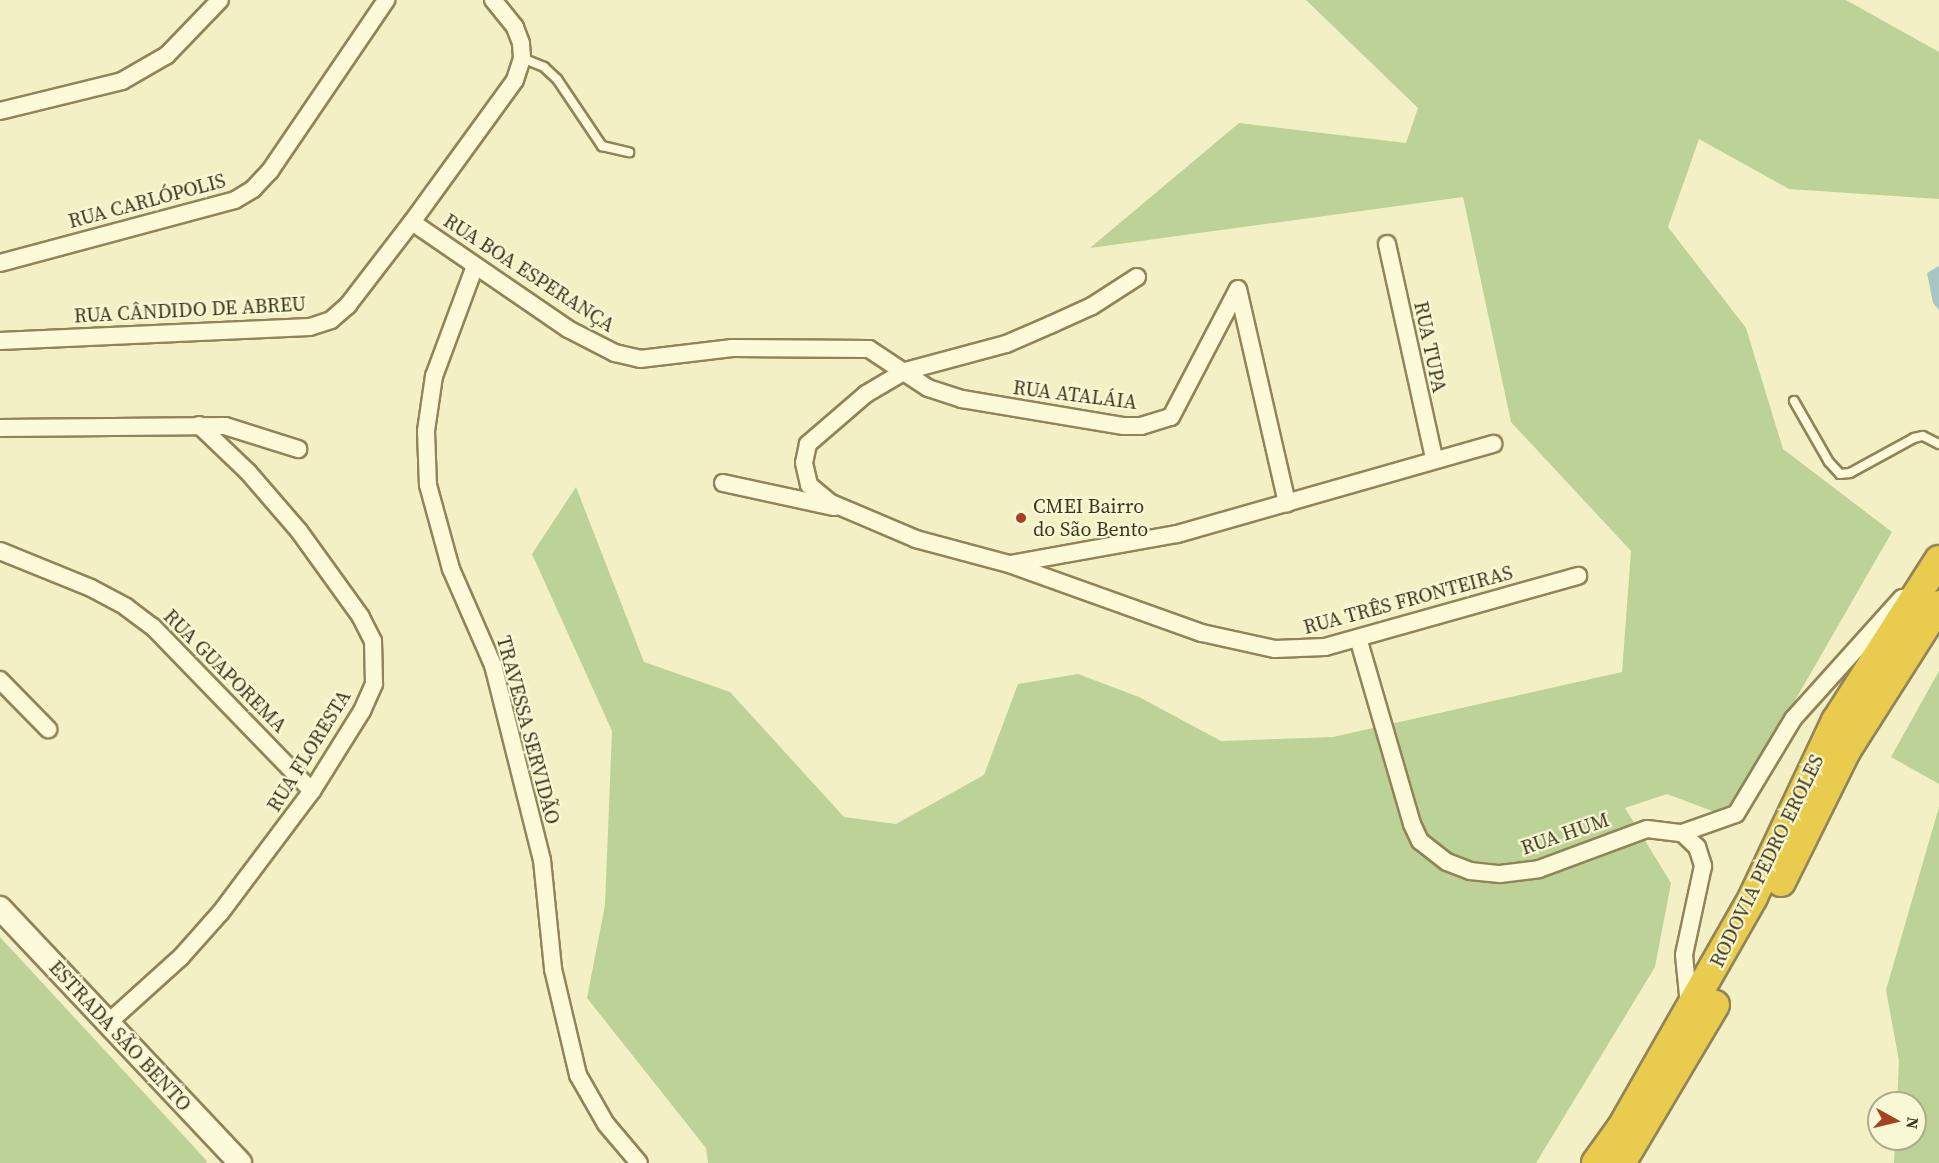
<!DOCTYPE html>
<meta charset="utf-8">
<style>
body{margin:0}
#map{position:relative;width:1939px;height:1163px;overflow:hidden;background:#f3f0c5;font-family:"Source Serif 4",serif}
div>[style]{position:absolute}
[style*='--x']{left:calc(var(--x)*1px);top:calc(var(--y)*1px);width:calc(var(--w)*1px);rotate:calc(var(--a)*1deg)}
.green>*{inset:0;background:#bdd297}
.water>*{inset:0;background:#a7c6c4}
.roads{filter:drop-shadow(2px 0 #908458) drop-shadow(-2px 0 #908458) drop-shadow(0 2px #908458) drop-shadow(0 -2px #908458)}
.lane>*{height:8px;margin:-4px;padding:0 4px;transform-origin:4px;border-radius:4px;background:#fcfad9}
.street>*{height:16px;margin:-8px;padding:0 8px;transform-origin:8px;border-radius:8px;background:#fcfad9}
.secondary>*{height:22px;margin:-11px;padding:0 11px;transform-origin:11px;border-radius:11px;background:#fcfad9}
.highway>*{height:28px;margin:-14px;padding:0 14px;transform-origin:14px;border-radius:14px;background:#e9cb4e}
.dots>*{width:16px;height:16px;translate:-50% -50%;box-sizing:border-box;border:3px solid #f9f8d5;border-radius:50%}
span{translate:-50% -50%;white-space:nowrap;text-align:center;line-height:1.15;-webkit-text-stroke:4.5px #f9f8d5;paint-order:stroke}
.street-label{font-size:20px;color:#3f361e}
.poi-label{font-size:20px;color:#3f361e}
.left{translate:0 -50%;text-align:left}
.north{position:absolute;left:1867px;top:1091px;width:60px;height:60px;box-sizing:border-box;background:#f9f8d5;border:2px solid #afaa8c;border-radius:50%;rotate:98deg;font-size:16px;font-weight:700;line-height:24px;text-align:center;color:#3f361e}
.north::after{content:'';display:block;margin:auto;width:21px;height:27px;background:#a64122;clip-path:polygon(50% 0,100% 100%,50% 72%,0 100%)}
</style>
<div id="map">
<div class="green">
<i style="clip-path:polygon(1306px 0,1846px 0,1939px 52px,1939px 199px,1789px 189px,1699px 139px,1668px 227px,1746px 328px,1783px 449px,1892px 532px,1728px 817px,1667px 794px,1625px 808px,1671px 883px,1655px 967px,1536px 1163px,708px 1163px,706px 1148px,587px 998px,605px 905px,612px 731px,532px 554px,576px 487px,644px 662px,730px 692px,844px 817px,896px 824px,984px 775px,1018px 684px,1078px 674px,1139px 697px,1221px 741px,1333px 737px,1622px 672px,1631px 551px,1511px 422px,1463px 197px,1090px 248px,1239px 123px,1406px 143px,1418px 108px)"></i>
<i style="clip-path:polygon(1939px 671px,1939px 784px,1891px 757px)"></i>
<i style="clip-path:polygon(1939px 807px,1939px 1163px,1894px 1163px,1895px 1139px,1915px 1139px,1915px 1103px,1897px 1103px,1899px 1061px,1886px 990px)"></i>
<i style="clip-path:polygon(0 937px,207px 1161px,206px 1163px,0 1163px)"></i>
</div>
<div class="water">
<i style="clip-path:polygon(1939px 266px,1939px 310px,1933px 303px,1927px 273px)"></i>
</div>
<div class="roads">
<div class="lane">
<i style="--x:522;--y:58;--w:24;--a:22"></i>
<i style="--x:544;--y:67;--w:18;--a:43"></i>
<i style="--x:557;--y:79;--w:81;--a:56.1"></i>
<i style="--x:602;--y:146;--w:28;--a:13"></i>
<i style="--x:1794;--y:401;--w:70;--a:60.2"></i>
<i style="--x:1829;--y:462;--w:16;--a:47"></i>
<i style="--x:1840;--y:474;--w:10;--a:-6"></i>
<i style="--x:1850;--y:473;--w:73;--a:-28.7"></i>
<i style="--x:1914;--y:438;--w:9;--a:-13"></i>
<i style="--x:1923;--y:436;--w:18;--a:27"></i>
</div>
<div class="street">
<i style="--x:0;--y:111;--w:126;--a:-13.8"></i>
<i style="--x:122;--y:81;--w:52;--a:-30"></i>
<i style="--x:167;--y:55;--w:76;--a:-46.1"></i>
<i style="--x:412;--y:222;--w:189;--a:34.4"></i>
<i style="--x:568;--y:329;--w:53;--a:27.1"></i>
<i style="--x:615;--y:353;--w:26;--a:13"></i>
<i style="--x:640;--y:359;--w:93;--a:-6.8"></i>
<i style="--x:732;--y:348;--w:137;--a:0.4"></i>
<i style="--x:869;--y:349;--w:71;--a:33.5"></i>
<i style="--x:928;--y:388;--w:36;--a:18"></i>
<i style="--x:962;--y:399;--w:164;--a:9.5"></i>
<i style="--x:1124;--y:426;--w:17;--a:0"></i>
<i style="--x:1141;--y:426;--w:31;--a:-17"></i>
<i style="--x:1171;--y:417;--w:144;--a:-62.4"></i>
<i style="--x:1238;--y:289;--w:220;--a:77.1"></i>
<i style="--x:1387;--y:244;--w:219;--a:77.6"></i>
<i style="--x:0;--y:263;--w:243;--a:-15"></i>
<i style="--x:235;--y:200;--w:21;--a:-31"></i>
<i style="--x:253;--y:189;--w:25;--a:-47"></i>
<i style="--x:270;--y:171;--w:207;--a:-55.8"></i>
<i style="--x:475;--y:266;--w:117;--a:110.4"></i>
<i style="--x:434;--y:376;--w:56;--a:98.3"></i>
<i style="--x:426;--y:431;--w:54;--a:87.9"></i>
<i style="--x:428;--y:485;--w:87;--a:74.7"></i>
<i style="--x:451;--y:569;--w:105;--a:66.4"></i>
<i style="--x:493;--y:665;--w:201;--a:75.9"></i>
<i style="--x:542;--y:860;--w:110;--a:84.2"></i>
<i style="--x:553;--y:969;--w:109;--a:76.7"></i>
<i style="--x:578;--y:1075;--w:56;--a:60.3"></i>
<i style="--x:606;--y:1124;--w:51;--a:49.8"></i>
<i style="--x:1137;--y:277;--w:54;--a:147.2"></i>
<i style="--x:1092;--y:306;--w:46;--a:155.7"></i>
<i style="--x:1050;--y:325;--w:48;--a:156.6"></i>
<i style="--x:1006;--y:344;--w:105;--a:165"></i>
<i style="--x:905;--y:371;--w:45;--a:149.5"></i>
<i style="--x:866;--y:394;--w:77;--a:139.2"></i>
<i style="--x:808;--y:444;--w:19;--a:102"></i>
<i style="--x:804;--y:463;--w:23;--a:77"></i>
<i style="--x:809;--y:485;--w:26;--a:40"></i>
<i style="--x:829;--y:502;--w:95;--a:23"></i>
<i style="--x:916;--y:539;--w:96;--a:15"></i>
<i style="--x:1009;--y:564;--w:205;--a:19.7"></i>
<i style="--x:1202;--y:633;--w:75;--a:12.4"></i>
<i style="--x:1275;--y:649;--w:50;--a:-2.3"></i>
<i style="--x:1325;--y:647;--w:263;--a:-15.7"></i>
<i style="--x:0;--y:341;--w:310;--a:-2.6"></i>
<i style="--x:310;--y:327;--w:22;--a:-18"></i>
<i style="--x:331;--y:320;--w:23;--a:-41"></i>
<i style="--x:348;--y:305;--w:105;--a:-52.4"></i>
<i style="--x:412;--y:222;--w:175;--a:-54"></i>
<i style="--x:515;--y:80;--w:23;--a:-72"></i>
<i style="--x:522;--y:58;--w:15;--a:-94"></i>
<i style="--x:521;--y:43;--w:17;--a:-111"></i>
<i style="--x:515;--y:27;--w:35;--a:-129"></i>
<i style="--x:0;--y:428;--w:225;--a:-0.5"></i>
<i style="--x:225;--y:426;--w:77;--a:17.5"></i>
<i style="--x:723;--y:483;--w:114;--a:12.2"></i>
<i style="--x:0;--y:551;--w:98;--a:22.1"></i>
<i style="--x:91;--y:588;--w:40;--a:28"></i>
<i style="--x:126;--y:607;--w:34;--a:37"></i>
<i style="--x:153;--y:627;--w:228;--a:45.9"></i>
<i style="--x:1010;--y:564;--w:170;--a:-10.2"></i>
<i style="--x:1177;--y:534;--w:329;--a:-15.9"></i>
<i style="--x:1358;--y:638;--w:194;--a:73.8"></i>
<i style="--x:1412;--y:824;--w:19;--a:65"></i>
<i style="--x:1420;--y:841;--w:34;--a:38"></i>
<i style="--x:1447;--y:862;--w:25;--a:21"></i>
<i style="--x:1470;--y:871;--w:30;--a:6"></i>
<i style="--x:1500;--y:874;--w:39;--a:-7"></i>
<i style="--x:1539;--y:869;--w:115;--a:-20.3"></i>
<i style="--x:1647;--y:829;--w:35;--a:7"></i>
<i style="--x:1682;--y:833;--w:21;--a:43"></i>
<i style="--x:1697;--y:847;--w:20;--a:72"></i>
<i style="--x:1703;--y:866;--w:91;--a:102.1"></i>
<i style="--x:1684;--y:955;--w:50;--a:84.3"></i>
<i style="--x:0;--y:680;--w:69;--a:45.6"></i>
<i style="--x:1682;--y:833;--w:57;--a:-19.4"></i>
<i style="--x:1736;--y:814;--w:111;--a:-59"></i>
<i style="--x:1793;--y:719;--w:163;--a:-48"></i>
<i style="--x:109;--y:1022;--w:97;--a:-42.1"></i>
<i style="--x:181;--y:957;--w:60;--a:-48.4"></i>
<i style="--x:221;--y:912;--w:151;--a:-53.1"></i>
<i style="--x:312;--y:791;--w:94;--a:-58"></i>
<i style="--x:362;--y:711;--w:30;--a:-66"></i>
<i style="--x:374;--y:684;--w:43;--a:-91.3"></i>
<i style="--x:373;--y:641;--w:27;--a:-117"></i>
<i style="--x:361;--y:617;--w:106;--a:-125.8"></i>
<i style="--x:299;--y:531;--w:78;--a:-130.8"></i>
<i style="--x:248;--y:472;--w:68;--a:-136.2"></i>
</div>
<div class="secondary">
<i style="--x:0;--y:908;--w:350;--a:46.7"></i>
</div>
<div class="highway">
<i style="--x:1781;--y:882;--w:146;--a:-63.6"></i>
<i style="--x:1846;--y:751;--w:173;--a:-57.5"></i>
<i style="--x:1596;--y:1163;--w:44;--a:-54.2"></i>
<i style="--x:1622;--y:1127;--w:265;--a:-60.3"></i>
<i style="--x:1753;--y:897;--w:195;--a:-64.8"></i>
<i style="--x:1836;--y:721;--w:191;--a:-57.4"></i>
<i style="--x:1621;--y:1163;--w:184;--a:-59.3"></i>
</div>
</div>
<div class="dots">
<i style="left:1021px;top:518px;background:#a64122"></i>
</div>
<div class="street-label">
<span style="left:147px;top:201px;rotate:-15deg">RUA CARLÓPOLIS</span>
<span style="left:529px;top:273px;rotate:33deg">RUA BOA ESPERANÇA</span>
<span style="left:190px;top:310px;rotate:-3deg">RUA CÂNDIDO DE ABREU</span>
<span style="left:1430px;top:347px;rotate:78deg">RUA TUPA</span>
<span style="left:1075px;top:395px;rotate:7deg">RUA ATALÁIA</span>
<span style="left:1408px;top:600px;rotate:-15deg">RUA TRÊS FRONTEIRAS</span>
<span style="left:225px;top:671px;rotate:45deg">RUA GUAPOREMA</span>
<span style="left:528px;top:730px;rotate:75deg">TRAVESSA SERVIDÃO</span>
<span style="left:309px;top:751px;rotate:-58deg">RUA FLORESTA</span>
<span style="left:1565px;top:834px;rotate:-19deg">RUA HUM</span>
<span style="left:1767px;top:861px;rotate:-64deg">RODOVIA PEDRO EROLES</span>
<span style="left:120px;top:1036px;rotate:47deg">ESTRADA SÃO BENTO</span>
</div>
<div class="poi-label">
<span class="left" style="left:1033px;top:518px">CMEI Bairro<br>do São Bento</span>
</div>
<div class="north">N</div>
</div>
